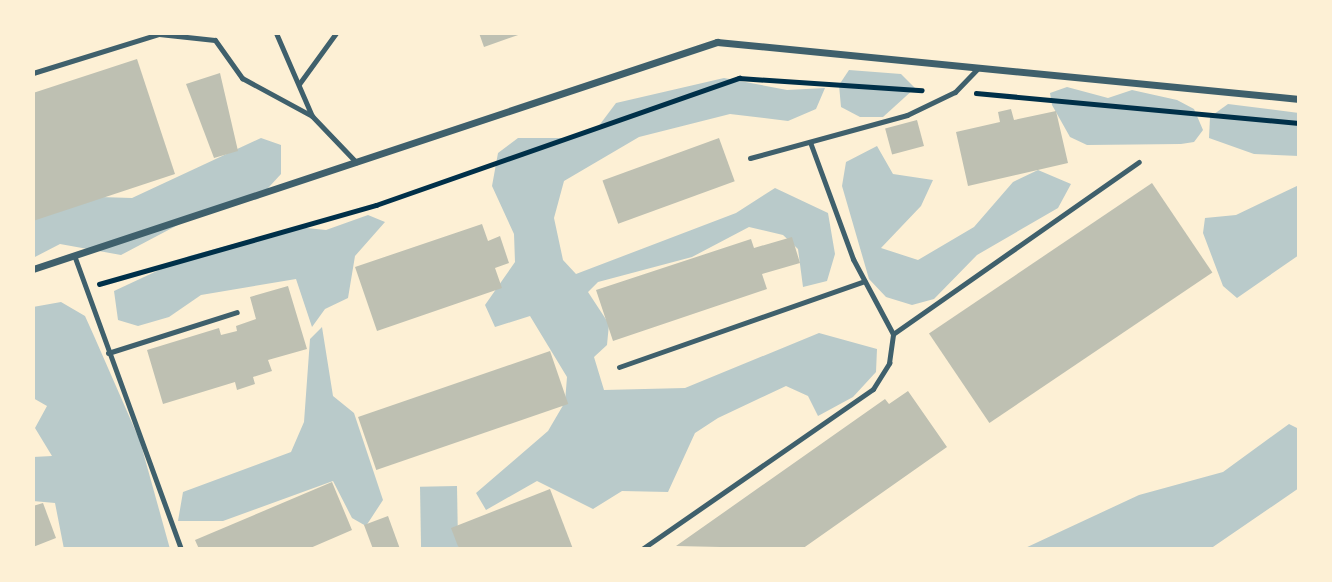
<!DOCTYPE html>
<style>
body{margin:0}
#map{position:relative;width:1332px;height:582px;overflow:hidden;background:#fdf0d5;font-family:"PT Sans",sans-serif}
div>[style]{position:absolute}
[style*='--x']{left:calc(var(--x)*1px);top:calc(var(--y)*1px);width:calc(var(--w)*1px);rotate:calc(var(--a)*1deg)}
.green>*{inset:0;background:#b9caca;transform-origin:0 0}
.building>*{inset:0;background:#bec0b2;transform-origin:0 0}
.path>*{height:4.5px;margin:-2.25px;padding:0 2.25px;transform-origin:2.25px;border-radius:2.25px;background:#003049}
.service>*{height:5px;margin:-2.5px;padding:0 2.5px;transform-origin:2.5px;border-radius:2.5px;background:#3f606c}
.minor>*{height:7px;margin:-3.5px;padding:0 3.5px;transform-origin:3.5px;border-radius:3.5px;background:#3f606c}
span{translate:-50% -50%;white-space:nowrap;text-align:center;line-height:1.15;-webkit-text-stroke:7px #fdf0d5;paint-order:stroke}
.frame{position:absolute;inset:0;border:35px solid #fdf0d5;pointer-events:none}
</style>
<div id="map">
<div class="green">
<i style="clip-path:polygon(849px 70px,901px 74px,915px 88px,883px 117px,860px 117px,841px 107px,839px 85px)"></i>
<i style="clip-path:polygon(724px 78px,787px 90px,825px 88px,816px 109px,788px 121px,730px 114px,639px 137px,564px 181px,554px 218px,563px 260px,576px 274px,736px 213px,775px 188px,828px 213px,835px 254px,827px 281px,803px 287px,798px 249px,783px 235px,749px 227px,692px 257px,598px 282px,588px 292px,609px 324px,607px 345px,594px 357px,604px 390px,685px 388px,819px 333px,877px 349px,876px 372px,853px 397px,818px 416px,808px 396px,786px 386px,718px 418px,695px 433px,668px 492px,622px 491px,593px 509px,537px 481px,486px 510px,476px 493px,548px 431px,565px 402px,567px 377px,530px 316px,495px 327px,485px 305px,515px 262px,514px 234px,492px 186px,498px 153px,518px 138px,568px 138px,598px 127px,616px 103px)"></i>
<i style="clip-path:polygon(1067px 87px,1108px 98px,1132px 90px,1177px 100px,1194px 109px,1203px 130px,1194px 142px,1181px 144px,1087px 145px,1070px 137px,1052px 105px,1050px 93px)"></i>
<i style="clip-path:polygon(1228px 104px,1299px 113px,1299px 156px,1254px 154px,1209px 138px,1210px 117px)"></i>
<i style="clip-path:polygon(261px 138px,281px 145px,281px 174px,258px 199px,210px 208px,121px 255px,60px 244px,33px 258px,33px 217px,100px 197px,132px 198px)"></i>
<i style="clip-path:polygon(877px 146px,893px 174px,933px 180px,921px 206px,881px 248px,918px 260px,974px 227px,1013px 182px,1038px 170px,1071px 184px,1058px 208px,977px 255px,934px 299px,912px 305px,886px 297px,869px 279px,842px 186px,846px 162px)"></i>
<i style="clip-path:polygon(1299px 185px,1299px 255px,1237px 298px,1223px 286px,1203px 233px,1205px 218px,1236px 215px)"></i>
<i style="clip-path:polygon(368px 215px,385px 222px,355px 256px,348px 298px,325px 309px,312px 327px,296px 279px,201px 295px,169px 317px,138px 326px,118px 320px,114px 291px,189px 256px,297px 227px,326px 230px)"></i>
<i style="clip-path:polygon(61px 302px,85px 316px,94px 336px,140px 441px,170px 549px,64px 549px,55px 503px,33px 501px,33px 457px,52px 456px,35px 428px,47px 406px,33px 398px,33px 307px)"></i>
<i style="clip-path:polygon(322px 327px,333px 396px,354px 413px,383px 500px,366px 526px,352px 518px,333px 481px,223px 521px,178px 521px,183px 492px,291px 452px,304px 422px,310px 339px)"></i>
<i style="clip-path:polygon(1289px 424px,1299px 429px,1299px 488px,1210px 549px,1023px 549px,1139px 495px,1223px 472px)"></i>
<i style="left:457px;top:486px;width:63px;height:37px;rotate:89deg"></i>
</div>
<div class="building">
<i style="clip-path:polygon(479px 33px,521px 33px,521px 34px,484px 47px)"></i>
<i style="clip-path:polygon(137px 59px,175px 174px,33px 221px,33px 93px)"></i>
<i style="clip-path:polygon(220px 73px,238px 151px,214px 158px,186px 84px)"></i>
<i style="clip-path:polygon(1011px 109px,1014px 120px,1056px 111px,1068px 163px,968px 186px,956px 132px,1000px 122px,998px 112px)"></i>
<i style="left:917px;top:120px;width:27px;height:33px;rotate:75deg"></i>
<i style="left:719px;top:138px;width:46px;height:124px;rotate:70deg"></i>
<i style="left:1152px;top:183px;width:108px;height:269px;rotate:56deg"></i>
<i style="clip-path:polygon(482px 224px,488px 241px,500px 236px,509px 263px,495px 268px,502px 288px,377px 331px,355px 267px)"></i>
<i style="clip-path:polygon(792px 237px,800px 263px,762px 274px,767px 289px,613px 341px,596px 290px,751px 239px,754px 248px)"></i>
<i style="clip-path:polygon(288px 286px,307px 349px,268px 360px,272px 371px,253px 377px,255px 384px,237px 390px,235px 382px,163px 404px,147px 350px,219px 328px,221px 335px,237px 331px,236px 326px,256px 319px,250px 297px)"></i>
<i style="left:550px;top:351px;width:56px;height:203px;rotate:71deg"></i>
<i style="clip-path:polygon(908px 391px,947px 447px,802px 549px,676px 546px,885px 399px,889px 404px)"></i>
<i style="clip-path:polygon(332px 482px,352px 530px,308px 549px,199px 549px,195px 540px)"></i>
<i style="clip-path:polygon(550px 489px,573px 549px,459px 549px,451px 528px)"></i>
<i style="clip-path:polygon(43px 503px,56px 538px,33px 547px,33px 506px)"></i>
<i style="clip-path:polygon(388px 516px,400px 549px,373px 549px,364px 525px)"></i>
</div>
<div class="path">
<i style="--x:976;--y:93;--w:324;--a:5.3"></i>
<i style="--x:99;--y:284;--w:288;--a:-15.9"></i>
<i style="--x:376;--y:205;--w:385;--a:-19.3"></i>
<i style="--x:739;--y:78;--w:183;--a:3.8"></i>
</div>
<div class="service">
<i style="--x:276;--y:33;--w:90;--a:66.6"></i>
<i style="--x:312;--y:116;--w:64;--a:46.3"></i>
<i style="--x:33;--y:73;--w:132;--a:-17.2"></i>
<i style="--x:159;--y:34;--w:56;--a:6.1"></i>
<i style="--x:215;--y:40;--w:47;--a:54.6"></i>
<i style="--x:242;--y:78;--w:80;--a:28.5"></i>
<i style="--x:299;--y:84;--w:63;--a:-54"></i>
<i style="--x:810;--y:142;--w:125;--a:69.8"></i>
<i style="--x:853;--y:259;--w:85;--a:61.9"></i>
<i style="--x:893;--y:334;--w:300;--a:-35"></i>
<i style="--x:750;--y:158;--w:163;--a:-15.3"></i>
<i style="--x:907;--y:115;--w:53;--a:-25.6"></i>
<i style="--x:955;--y:92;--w:33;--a:-46"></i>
<i style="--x:74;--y:255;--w:313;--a:70"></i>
<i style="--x:108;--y:353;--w:135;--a:-17.6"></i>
<i style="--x:619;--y:367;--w:260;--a:-19.3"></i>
<i style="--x:642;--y:549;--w:281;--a:-34.7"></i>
<i style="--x:873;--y:389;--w:31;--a:-58"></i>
<i style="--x:889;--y:363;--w:29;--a:-82"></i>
</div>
<div class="minor">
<i style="--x:33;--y:269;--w:721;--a:-18.36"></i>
<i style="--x:717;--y:42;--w:585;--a:5.59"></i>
</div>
<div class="frame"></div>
</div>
